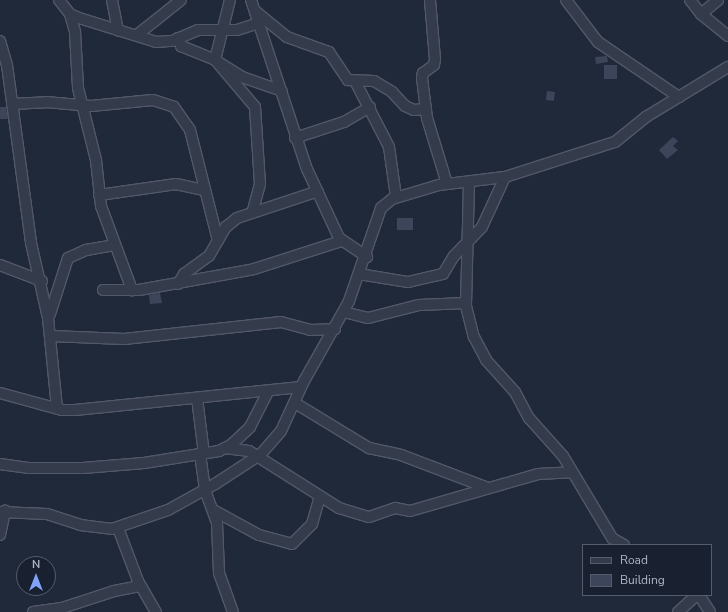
<!DOCTYPE html>
<style>
body{margin:0}
#map{position:relative;width:728px;height:612px;overflow:hidden;background:#20293a;font-family:"Nunito Sans",sans-serif}
div>[style]{position:absolute}
[style*='--x']{left:calc(var(--x)*1px);top:calc(var(--y)*1px);width:calc(var(--w)*1px);rotate:calc(var(--a)*1deg)}
.building>*{inset:0;background:#3c455a;transform-origin:0 0}
.roads{filter:drop-shadow(1px 0 #525868) drop-shadow(-1px 0 #525868) drop-shadow(0 1px #525868) drop-shadow(0 -1px #525868)}
.street>*{height:10px;margin:-5px;padding:0 5px;transform-origin:5px;border-radius:5px;background:#343b4a}
span{translate:-50% -50%;white-space:nowrap;text-align:center;line-height:1.15;-webkit-text-stroke:4px #19202f;paint-order:stroke}
.legend{position:absolute;left:582px;top:544px;width:130px;height:52px;box-sizing:border-box;background:#19202f;border:1px solid #555c6b;margin:0;padding:5px 7px;list-style:none;font-size:12px;color:#afb5c6}
.legend li{display:flex;align-items:center;gap:8px;height:20px}
.legend b{width:20px;border:1px solid #555c6b}
.north{position:absolute;left:16px;top:556px;width:40px;height:40px;box-sizing:border-box;background:#19202f;border:1px solid #555c6b;border-radius:50%;rotate:0deg;font-size:11px;font-weight:700;line-height:16px;text-align:center;color:#afb5c6}
.north::after{content:'';display:block;margin:auto;width:14px;height:18px;background:#7fa2fb;clip-path:polygon(50% 0,100% 100%,50% 72%,0 100%)}
</style>
<div id="map">
<div class="building">
<i style="clip-path:polygon(607px 56px,608px 62px,596px 64px,595px 57px)"></i>
<i style="left:604px;top:65px;width:13px;height:14px"></i>
<i style="left:547px;top:91px;width:8px;height:9px;rotate:7deg"></i>
<i style="clip-path:polygon(0 107px,6px 107px,8px 119px,0 119px)"></i>
<i style="clip-path:polygon(673px 137px,678px 141px,673px 146px,678px 150px,667px 159px,659px 150px)"></i>
<i style="left:397px;top:218px;width:16px;height:12px"></i>
<i style="clip-path:polygon(160px 293px,162px 303px,150px 304px,149px 295px)"></i>
</div>
<div class="roads">
<div class="street">
<i style="--x:59;--y:0;--w:18;--a:52"></i>
<i style="--x:70;--y:14;--w:10;--a:24"></i>
<i style="--x:79;--y:18;--w:81;--a:17.3"></i>
<i style="--x:156;--y:42;--w:16;--a:-4"></i>
<i style="--x:172;--y:41;--w:28;--a:-23"></i>
<i style="--x:198;--y:30;--w:39;--a:0"></i>
<i style="--x:237;--y:30;--w:22;--a:-18"></i>
<i style="--x:112;--y:0;--w:31;--a:79"></i>
<i style="--x:251;--y:0;--w:178;--a:71.7"></i>
<i style="--x:307;--y:169;--w:76;--a:65.1"></i>
<i style="--x:339;--y:238;--w:34;--a:34"></i>
<i style="--x:430;--y:0;--w:59;--a:85.2"></i>
<i style="--x:435;--y:59;--w:6;--a:99"></i>
<i style="--x:434;--y:65;--w:14;--a:144"></i>
<i style="--x:423;--y:73;--w:5;--a:101"></i>
<i style="--x:422;--y:78;--w:40;--a:82.9"></i>
<i style="--x:427;--y:118;--w:69;--a:73.1"></i>
<i style="--x:566;--y:0;--w:53;--a:52.7"></i>
<i style="--x:598;--y:42;--w:98;--a:34.2"></i>
<i style="--x:690;--y:0;--w:18;--a:52"></i>
<i style="--x:701;--y:14;--w:35;--a:39"></i>
<i style="--x:255;--y:11;--w:41;--a:39.1"></i>
<i style="--x:287;--y:37;--w:45;--a:19.7"></i>
<i style="--x:329;--y:52;--w:34;--a:56"></i>
<i style="--x:348;--y:80;--w:26;--a:2"></i>
<i style="--x:374;--y:81;--w:21;--a:31"></i>
<i style="--x:392;--y:92;--w:19;--a:47"></i>
<i style="--x:405;--y:106;--w:10;--a:24"></i>
<i style="--x:414;--y:110;--w:12;--a:-5"></i>
<i style="--x:70;--y:14;--w:19;--a:74"></i>
<i style="--x:75;--y:32;--w:56;--a:86.9"></i>
<i style="--x:78;--y:88;--w:74;--a:76"></i>
<i style="--x:96;--y:160;--w:46;--a:83.8"></i>
<i style="--x:101;--y:206;--w:90;--a:69.7"></i>
<i style="--x:701;--y:14;--w:22;--a:-39"></i>
<i style="--x:137;--y:35;--w:56;--a:-38.5"></i>
<i style="--x:178;--y:38;--w:9;--a:69"></i>
<i style="--x:181;--y:46;--w:37;--a:22"></i>
<i style="--x:215;--y:60;--w:32;--a:32"></i>
<i style="--x:242;--y:77;--w:42;--a:19.3"></i>
<i style="--x:0;--y:41;--w:25;--a:74"></i>
<i style="--x:7;--y:65;--w:180;--a:82.3"></i>
<i style="--x:31;--y:243;--w:77;--a:77.2"></i>
<i style="--x:48;--y:318;--w:90;--a:84.3"></i>
<i style="--x:215;--y:60;--w:62;--a:-76"></i>
<i style="--x:217;--y:62;--w:59;--a:49.8"></i>
<i style="--x:255;--y:107;--w:77;--a:86.3"></i>
<i style="--x:260;--y:184;--w:28;--a:105"></i>
<i style="--x:355;--y:81;--w:74;--a:62.7"></i>
<i style="--x:389;--y:147;--w:50;--a:82"></i>
<i style="--x:12;--y:104;--w:34;--a:-3"></i>
<i style="--x:46;--y:102;--w:45;--a:5.1"></i>
<i style="--x:91;--y:106;--w:62;--a:-5.5"></i>
<i style="--x:153;--y:100;--w:22;--a:18"></i>
<i style="--x:174;--y:107;--w:28;--a:55"></i>
<i style="--x:190;--y:130;--w:114;--a:75.8"></i>
<i style="--x:295;--y:138;--w:52;--a:-18.1"></i>
<i style="--x:344;--y:122;--w:30;--a:-30"></i>
<i style="--x:469;--y:182;--w:124;--a:91.4"></i>
<i style="--x:466;--y:306;--w:32;--a:76"></i>
<i style="--x:474;--y:337;--w:26;--a:62"></i>
<i style="--x:486;--y:360;--w:43;--a:47.8"></i>
<i style="--x:515;--y:392;--w:30;--a:62"></i>
<i style="--x:529;--y:418;--w:51;--a:48.2"></i>
<i style="--x:563;--y:456;--w:96;--a:59.1"></i>
<i style="--x:612;--y:538;--w:14;--a:30"></i>
<i style="--x:99;--y:195;--w:78;--a:-8.1"></i>
<i style="--x:176;--y:184;--w:29;--a:12"></i>
<i style="--x:0;--y:265;--w:45;--a:20.9"></i>
<i style="--x:359;--y:274;--w:50;--a:9.3"></i>
<i style="--x:408;--y:282;--w:36;--a:-13"></i>
<i style="--x:443;--y:274;--w:21;--a:-59"></i>
<i style="--x:454;--y:256;--w:40;--a:-46"></i>
<i style="--x:482;--y:227;--w:55;--a:-65.3"></i>
<i style="--x:178;--y:284;--w:12;--a:-59"></i>
<i style="--x:184;--y:274;--w:31;--a:-36"></i>
<i style="--x:209;--y:256;--w:34;--a:-60"></i>
<i style="--x:226;--y:227;--w:14;--a:-39"></i>
<i style="--x:237;--y:218;--w:85;--a:-18.4"></i>
<i style="--x:103;--y:290;--w:36;--a:0"></i>
<i style="--x:139;--y:290;--w:117;--a:-10.3"></i>
<i style="--x:254;--y:269;--w:91;--a:-17.8"></i>
<i style="--x:344;--y:312;--w:25;--a:14"></i>
<i style="--x:368;--y:318;--w:53;--a:-14.3"></i>
<i style="--x:419;--y:305;--w:47;--a:-2.4"></i>
<i style="--x:50;--y:314;--w:59;--a:-72.2"></i>
<i style="--x:68;--y:258;--w:20;--a:-24"></i>
<i style="--x:86;--y:250;--w:27;--a:-10"></i>
<i style="--x:51;--y:336;--w:73;--a:2.4"></i>
<i style="--x:124;--y:339;--w:158;--a:-6.2"></i>
<i style="--x:281;--y:322;--w:30;--a:15"></i>
<i style="--x:310;--y:330;--w:25;--a:-2"></i>
<i style="--x:0;--y:393;--w:64;--a:15.3"></i>
<i style="--x:62;--y:410;--w:13;--a:0"></i>
<i style="--x:75;--y:410;--w:227;--a:-5.8"></i>
<i style="--x:197;--y:398;--w:56;--a:82.9"></i>
<i style="--x:295;--y:403;--w:87;--a:31.3"></i>
<i style="--x:369;--y:448;--w:33;--a:12"></i>
<i style="--x:401;--y:455;--w:93;--a:20.8"></i>
<i style="--x:225;--y:448;--w:24;--a:7"></i>
<i style="--x:249;--y:451;--w:107;--a:32.3"></i>
<i style="--x:339;--y:508;--w:31;--a:17"></i>
<i style="--x:369;--y:517;--w:28;--a:-19"></i>
<i style="--x:395;--y:508;--w:15;--a:11"></i>
<i style="--x:410;--y:511;--w:133;--a:-16.1"></i>
<i style="--x:538;--y:474;--w:33;--a:-3"></i>
<i style="--x:200;--y:454;--w:36;--a:82"></i>
<i style="--x:205;--y:490;--w:35;--a:70"></i>
<i style="--x:217;--y:523;--w:50;--a:87.7"></i>
<i style="--x:219;--y:573;--w:41;--a:70.3"></i>
<i style="--x:0;--y:464;--w:28;--a:8"></i>
<i style="--x:28;--y:468;--w:55;--a:0"></i>
<i style="--x:83;--y:468;--w:61;--a:-4.7"></i>
<i style="--x:144;--y:463;--w:76;--a:-9.1"></i>
<i style="--x:219;--y:451;--w:13;--a:-27"></i>
<i style="--x:231;--y:445;--w:26;--a:-43"></i>
<i style="--x:250;--y:427;--w:39;--a:-63"></i>
<i style="--x:213;--y:510;--w:52;--a:28.5"></i>
<i style="--x:259;--y:535;--w:34;--a:15"></i>
<i style="--x:292;--y:544;--w:28;--a:-45"></i>
<i style="--x:312;--y:524;--w:29;--a:-74"></i>
<i style="--x:0;--y:512;--w:47;--a:2.4"></i>
<i style="--x:47;--y:514;--w:35;--a:18"></i>
<i style="--x:80;--y:525;--w:32;--a:7"></i>
<i style="--x:112;--y:529;--w:59;--a:-18.7"></i>
<i style="--x:168;--y:510;--w:54;--a:-29"></i>
<i style="--x:215;--y:484;--w:55;--a:-33.1"></i>
<i style="--x:261;--y:454;--w:30;--a:-49"></i>
<i style="--x:281;--y:431;--w:55;--a:-65.3"></i>
<i style="--x:304;--y:381;--w:92;--a:-60.6"></i>
<i style="--x:349;--y:301;--w:98;--a:-71"></i>
<i style="--x:381;--y:208;--w:14;--a:-39"></i>
<i style="--x:392;--y:199;--w:49;--a:-16.6"></i>
<i style="--x:439;--y:185;--w:66;--a:-6.9"></i>
<i style="--x:505;--y:177;--w:115;--a:-17.7"></i>
<i style="--x:615;--y:142;--w:40;--a:-39"></i>
<i style="--x:646;--y:117;--w:96;--a:-31.4"></i>
<i style="--x:118;--y:528;--w:57;--a:69.3"></i>
<i style="--x:138;--y:581;--w:36;--a:60"></i>
<i style="--x:0;--y:535;--w:25;--a:-78"></i>
<i style="--x:699;--y:595;--w:20;--a:57"></i>
<i style="--x:33;--y:612;--w:29;--a:-8"></i>
<i style="--x:62;--y:608;--w:55;--a:-18.1"></i>
<i style="--x:114;--y:591;--w:26;--a:-11"></i>
<i style="--x:678;--y:612;--w:25;--a:-42"></i>
</div>
</div>
<ul class="legend">
<li><b style="height:5px;background:#343b4a"></b>Road</li>
<li><b style="height:11px;background:#3c455a"></b>Building</li>
</ul>
<div class="north">N</div>
</div>
